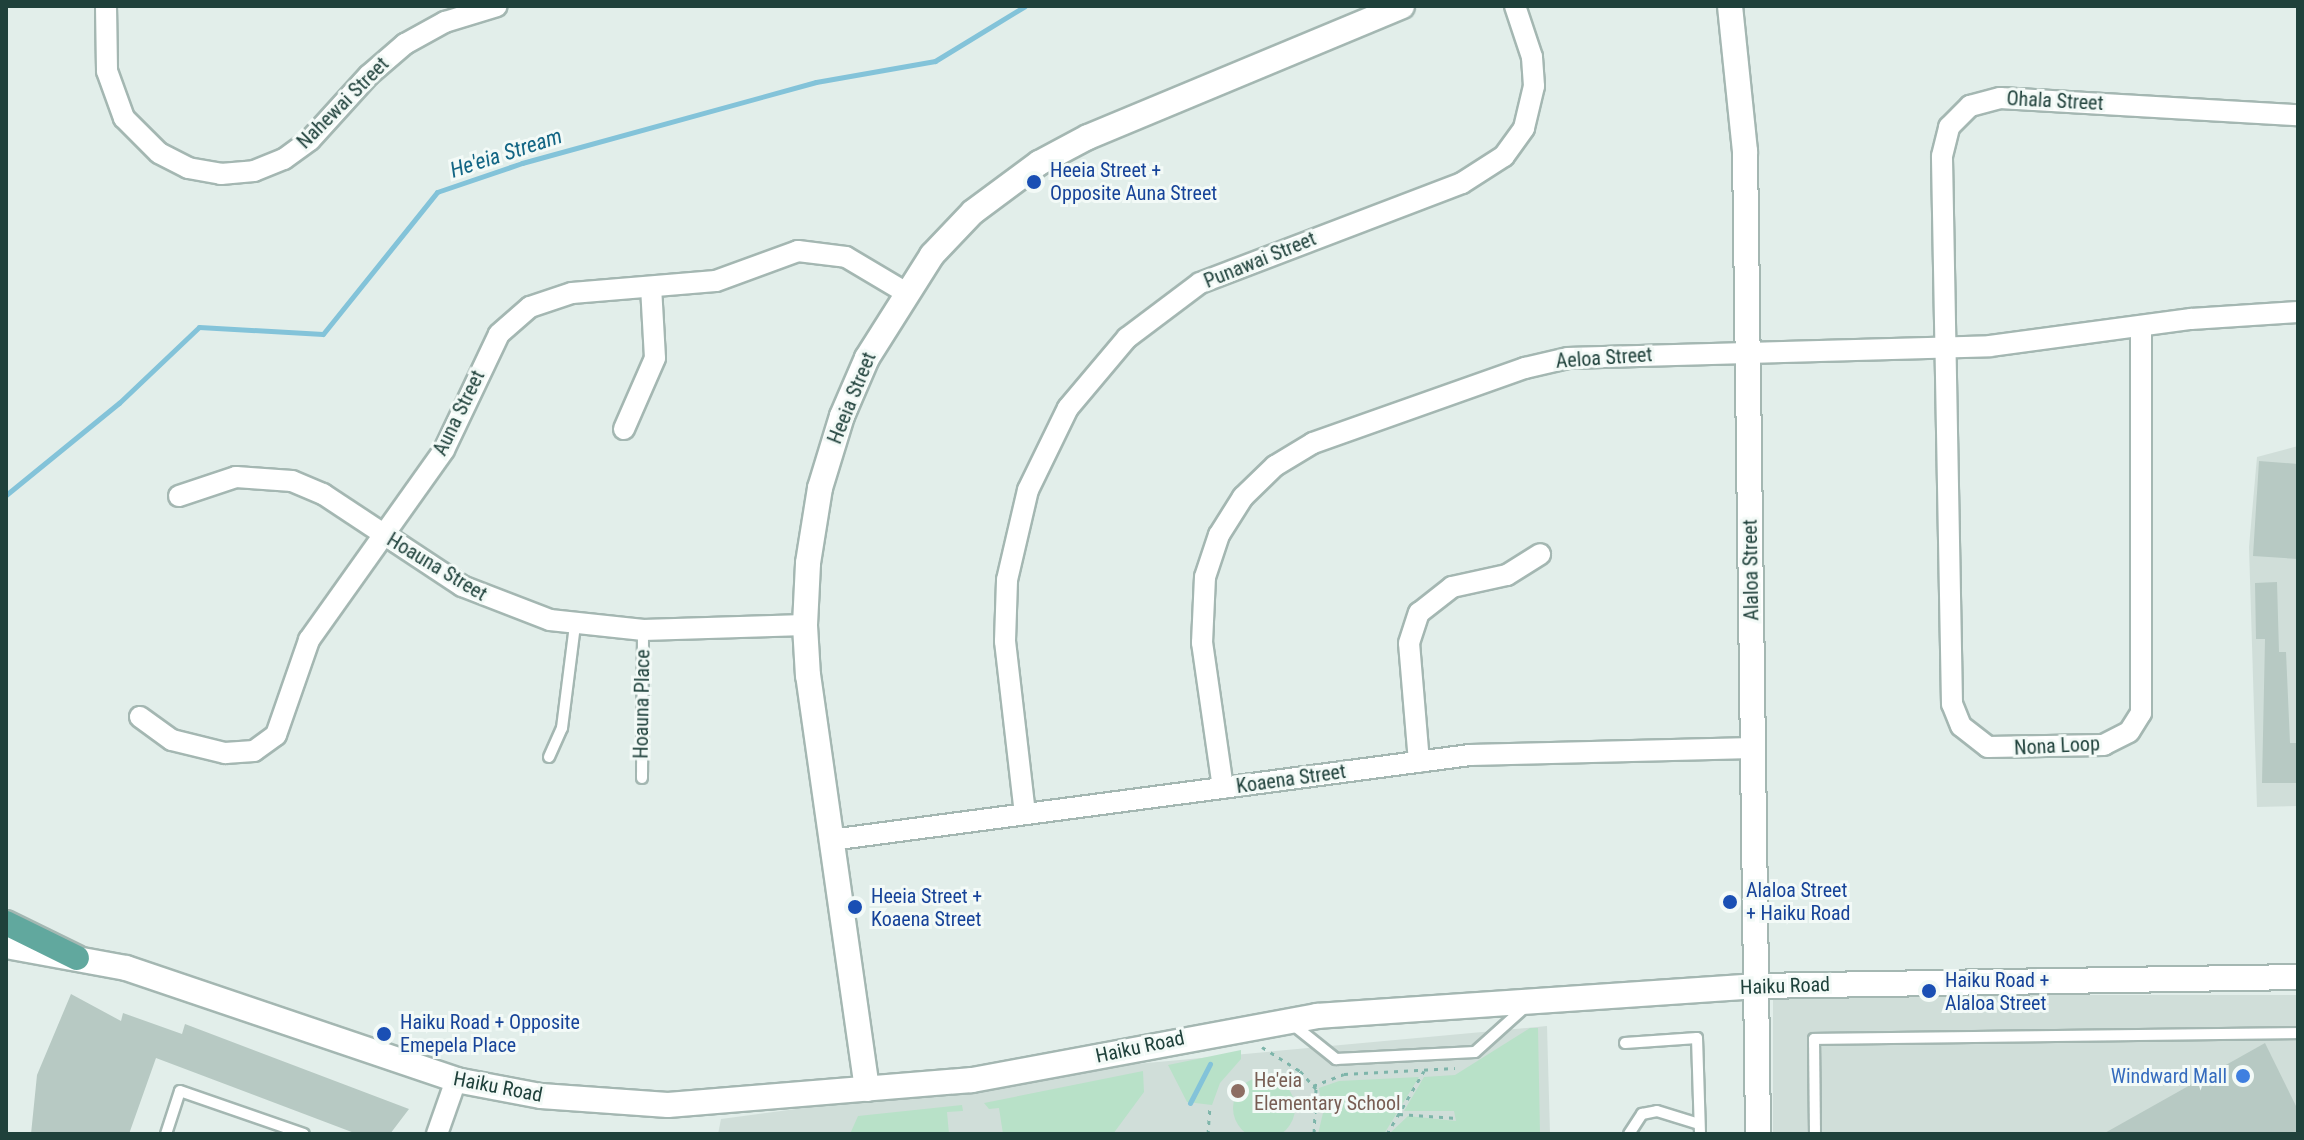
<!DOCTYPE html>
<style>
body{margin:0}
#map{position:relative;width:2304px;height:1140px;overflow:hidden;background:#e2eeea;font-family:"Roboto Condensed",sans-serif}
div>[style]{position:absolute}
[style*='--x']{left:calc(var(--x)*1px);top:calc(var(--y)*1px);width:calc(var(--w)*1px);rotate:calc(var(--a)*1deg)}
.built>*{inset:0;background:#d0ded9;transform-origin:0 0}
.green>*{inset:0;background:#b8e1c8}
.round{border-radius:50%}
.stream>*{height:5px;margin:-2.5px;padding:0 2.5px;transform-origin:2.5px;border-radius:2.5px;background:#83c3d9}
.building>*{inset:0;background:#b7c9c3}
.path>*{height:3px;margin-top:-1.5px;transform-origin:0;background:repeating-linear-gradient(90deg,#7eb5aa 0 4px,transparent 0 10px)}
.roads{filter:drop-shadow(2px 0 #a4b7b2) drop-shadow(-2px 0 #a4b7b2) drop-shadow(0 2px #a4b7b2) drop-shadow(0 -2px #a4b7b2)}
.lane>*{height:10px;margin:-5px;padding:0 5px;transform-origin:5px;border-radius:5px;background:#fff}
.street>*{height:20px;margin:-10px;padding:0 10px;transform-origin:10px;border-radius:10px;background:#fff}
.secondary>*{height:24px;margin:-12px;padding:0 12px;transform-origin:12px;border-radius:12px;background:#fff}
.primary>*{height:24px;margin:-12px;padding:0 12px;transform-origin:12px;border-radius:12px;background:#61a89e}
.dots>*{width:22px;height:22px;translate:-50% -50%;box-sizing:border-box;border:4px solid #f3faf7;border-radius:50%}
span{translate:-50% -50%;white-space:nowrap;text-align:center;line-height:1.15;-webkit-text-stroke:6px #f3faf7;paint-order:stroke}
.street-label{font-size:20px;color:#1f413b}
.transit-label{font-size:20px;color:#164399}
.left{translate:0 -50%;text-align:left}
.shop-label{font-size:20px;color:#366cbe}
.right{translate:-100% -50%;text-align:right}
.education-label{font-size:20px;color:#785e54}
.water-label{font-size:22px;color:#126584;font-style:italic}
.frame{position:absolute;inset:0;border:8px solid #1f413b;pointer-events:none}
</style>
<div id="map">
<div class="built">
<i style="clip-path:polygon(2298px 446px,2298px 806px,2257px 807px,2249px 547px,2257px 457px)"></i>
<i style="left:1773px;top:995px;width:525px;height:139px"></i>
<i style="clip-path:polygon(1547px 1026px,1550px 1134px,718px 1134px,721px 1119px,1136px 1064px)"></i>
</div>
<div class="green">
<i style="clip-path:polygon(1530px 1028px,1538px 1028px,1540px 1134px,1389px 1134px,1408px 1116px,1456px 1121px,1454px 1111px,1404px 1111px,1424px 1077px,1455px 1075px)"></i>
<i style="clip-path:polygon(1241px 1050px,1241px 1059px,1220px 1083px,1212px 1105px,1187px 1102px,1168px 1065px)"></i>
<i style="clip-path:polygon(1143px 1071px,1144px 1092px,1113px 1134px,1003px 1134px,999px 1108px,989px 1109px,984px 1103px)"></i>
<i style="clip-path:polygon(1419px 1077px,1384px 1134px,1318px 1134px,1323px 1113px,1319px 1088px,1339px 1081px)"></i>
<i class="round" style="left:1233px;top:1077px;width:62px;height:62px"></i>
<i style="clip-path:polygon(962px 1105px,963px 1111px,947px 1112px,949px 1134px,850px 1134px,858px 1116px)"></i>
</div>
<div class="stream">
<i style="--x:6;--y:495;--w:146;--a:-39.2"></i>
<i style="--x:119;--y:403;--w:110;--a:-43.5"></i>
<i style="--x:199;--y:327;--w:124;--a:3.2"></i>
<i style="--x:323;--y:334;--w:182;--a:-51.2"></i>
<i style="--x:437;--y:192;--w:90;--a:-18.8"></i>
<i style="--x:522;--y:163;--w:305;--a:-15.4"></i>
<i style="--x:816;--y:82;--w:121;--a:-10"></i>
<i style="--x:935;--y:61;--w:105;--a:-31.4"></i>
<i style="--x:1190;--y:1103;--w:44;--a:-62.9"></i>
</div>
<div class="building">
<i style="clip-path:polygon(2259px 461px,2298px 464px,2298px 559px,2253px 556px)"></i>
<i style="clip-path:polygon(2277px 582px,2279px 652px,2286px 652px,2290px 743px,2296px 743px,2298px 783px,2262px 783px,2265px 639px,2256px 639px,2255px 583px)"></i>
<i style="clip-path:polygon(71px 994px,121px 1021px,123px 1013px,182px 1034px,185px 1024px,409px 1109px,390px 1134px,357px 1134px,156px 1058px,129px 1134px,31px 1134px,37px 1075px)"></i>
<i style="clip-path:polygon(2265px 1043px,2298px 1110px,2298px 1134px,2103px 1134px)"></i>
</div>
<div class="path">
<i style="--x:1262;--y:1047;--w:45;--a:32.3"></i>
<i style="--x:1300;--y:1071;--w:24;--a:48"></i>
<i style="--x:1316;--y:1089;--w:45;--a:92.5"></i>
<i style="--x:1313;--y:1086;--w:33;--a:-21"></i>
<i style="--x:1344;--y:1074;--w:111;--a:-3.1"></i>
<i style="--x:1399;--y:1114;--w:58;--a:3.9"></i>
<i style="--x:1208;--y:1134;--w:27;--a:-86"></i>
<i style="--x:1387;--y:1134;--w:73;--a:-59.6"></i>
</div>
<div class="roads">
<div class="lane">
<i style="--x:549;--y:757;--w:32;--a:-66"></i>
<i style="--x:562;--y:728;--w:104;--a:-82.8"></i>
<i style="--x:642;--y:778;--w:148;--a:-89.6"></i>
<i style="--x:1291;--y:1023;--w:58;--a:38.7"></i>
<i style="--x:1336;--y:1059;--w:139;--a:-2.9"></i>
<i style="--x:1475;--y:1052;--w:67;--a:-42"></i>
<i style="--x:1625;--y:1043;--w:72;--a:-4"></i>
<i style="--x:1697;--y:1038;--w:96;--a:88.2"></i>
<i style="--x:166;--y:1134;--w:45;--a:-72"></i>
<i style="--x:180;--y:1091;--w:131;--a:19.1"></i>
<i style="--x:1629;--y:1134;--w:24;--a:-57"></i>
<i style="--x:1642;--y:1114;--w:15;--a:-11"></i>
<i style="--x:1657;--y:1111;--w:44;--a:17.2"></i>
<i style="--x:1815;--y:1134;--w:95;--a:-90.6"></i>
<i style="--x:1814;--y:1039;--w:484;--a:-0.7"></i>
</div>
<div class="street">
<i style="--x:106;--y:6;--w:65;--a:89.1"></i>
<i style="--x:107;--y:71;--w:50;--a:70.1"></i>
<i style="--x:124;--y:118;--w:49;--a:45"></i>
<i style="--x:159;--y:153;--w:33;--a:27"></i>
<i style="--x:188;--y:168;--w:34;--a:10"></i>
<i style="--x:221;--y:174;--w:33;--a:-5"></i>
<i style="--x:254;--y:171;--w:32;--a:-22"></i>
<i style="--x:284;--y:159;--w:32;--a:-36"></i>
<i style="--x:310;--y:140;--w:88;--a:-47.8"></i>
<i style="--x:369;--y:75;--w:48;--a:-40.7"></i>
<i style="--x:405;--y:44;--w:46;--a:-28.8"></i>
<i style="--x:445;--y:22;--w:54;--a:-17.1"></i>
<i style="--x:2141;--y:328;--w:385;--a:90"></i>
<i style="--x:2141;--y:713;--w:22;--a:122"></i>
<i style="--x:2129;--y:732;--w:28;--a:153"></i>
<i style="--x:2104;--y:745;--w:116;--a:179"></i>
<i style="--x:1988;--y:747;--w:34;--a:-142"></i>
<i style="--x:1961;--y:726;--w:24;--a:-112"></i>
<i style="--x:1952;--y:704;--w:548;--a:-91.05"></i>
<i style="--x:1942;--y:156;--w:30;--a:-76"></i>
<i style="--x:1949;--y:127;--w:30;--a:-45"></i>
<i style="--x:1970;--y:106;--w:31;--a:-15"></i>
<i style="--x:2000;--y:98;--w:298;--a:3.3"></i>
<i style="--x:624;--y:429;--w:77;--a:-66.4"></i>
<i style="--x:655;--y:358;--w:71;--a:-93.2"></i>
<i style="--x:179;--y:496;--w:60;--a:-18.4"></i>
<i style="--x:236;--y:477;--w:56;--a:4.1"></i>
<i style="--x:292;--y:481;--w:34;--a:23"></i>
<i style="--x:323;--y:494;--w:167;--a:33.5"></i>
<i style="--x:462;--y:586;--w:94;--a:21.1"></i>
<i style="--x:550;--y:620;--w:94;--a:6.1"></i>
<i style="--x:643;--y:630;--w:162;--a:-1.8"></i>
<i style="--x:140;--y:717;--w:39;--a:36"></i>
<i style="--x:172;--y:740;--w:55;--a:13.8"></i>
<i style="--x:225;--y:753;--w:29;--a:-4"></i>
<i style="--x:254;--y:751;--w:27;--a:-36"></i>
<i style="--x:276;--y:735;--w:101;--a:-70.8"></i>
<i style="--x:309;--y:640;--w:233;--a:-54.6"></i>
<i style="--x:444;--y:450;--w:128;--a:-64.6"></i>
<i style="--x:499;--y:334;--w:41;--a:-41.1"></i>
<i style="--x:530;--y:307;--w:44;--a:-18.4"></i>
<i style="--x:572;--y:293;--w:144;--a:-4.8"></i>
<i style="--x:716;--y:281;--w:87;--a:-20.1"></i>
<i style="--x:798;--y:251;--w:48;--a:7.1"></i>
<i style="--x:846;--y:257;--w:69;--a:30.7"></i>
<i style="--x:1419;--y:762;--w:119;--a:-94.8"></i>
<i style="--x:1409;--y:643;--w:32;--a:-72"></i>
<i style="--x:1419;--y:613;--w:42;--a:-38.2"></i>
<i style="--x:1452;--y:587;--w:56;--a:-12.3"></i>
<i style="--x:1507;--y:575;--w:39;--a:-32"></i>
<i style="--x:1223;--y:788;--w:147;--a:-98.2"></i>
<i style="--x:1202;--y:643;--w:66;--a:-87.4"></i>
<i style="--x:1205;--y:577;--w:44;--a:-71.6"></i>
<i style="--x:1219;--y:535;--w:45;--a:-57.7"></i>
<i style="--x:1243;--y:497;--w:45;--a:-44.1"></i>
<i style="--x:1275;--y:466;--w:44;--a:-31.2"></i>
<i style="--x:1313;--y:443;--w:225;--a:-19.5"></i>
<i style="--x:1525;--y:368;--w:44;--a:-13.1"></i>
<i style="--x:1568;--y:358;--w:422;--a:-1.6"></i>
<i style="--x:1990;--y:346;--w:203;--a:-7.7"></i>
<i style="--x:2191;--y:319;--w:107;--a:-3.7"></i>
<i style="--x:1025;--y:814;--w:174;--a:-96.6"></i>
<i style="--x:1005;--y:641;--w:61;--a:-88.1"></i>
<i style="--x:1007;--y:580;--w:92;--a:-76.9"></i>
<i style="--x:1028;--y:490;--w:91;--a:-64"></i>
<i style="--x:1068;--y:408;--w:92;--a:-49.9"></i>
<i style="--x:1127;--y:338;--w:91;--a:-37"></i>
<i style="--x:1200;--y:283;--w:280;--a:-20.9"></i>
<i style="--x:1462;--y:183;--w:50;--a:-32.7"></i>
<i style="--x:1504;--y:156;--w:34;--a:-54"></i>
<i style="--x:1524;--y:128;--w:43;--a:-76.6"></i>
<i style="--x:1534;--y:86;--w:29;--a:-94"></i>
<i style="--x:1532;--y:57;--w:54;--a:-108.4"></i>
<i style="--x:831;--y:840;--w:645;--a:-7.58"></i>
<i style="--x:1470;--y:755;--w:283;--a:-1.4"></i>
<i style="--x:437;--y:1134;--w:57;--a:-70.6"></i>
</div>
<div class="secondary">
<i style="--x:1730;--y:6;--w:146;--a:84.1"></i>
<i style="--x:1745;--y:151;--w:983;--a:89.24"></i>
<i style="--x:6;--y:946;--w:122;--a:10.4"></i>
<i style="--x:126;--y:968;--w:348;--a:18.7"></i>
<i style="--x:456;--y:1080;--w:86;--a:10.7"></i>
<i style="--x:541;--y:1096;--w:127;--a:4.1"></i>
<i style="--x:668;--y:1105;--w:305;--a:-4.7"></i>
<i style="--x:972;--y:1080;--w:351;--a:-10.5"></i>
<i style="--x:1317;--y:1016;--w:441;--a:-3.9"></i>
<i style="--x:1757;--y:986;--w:541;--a:-0.95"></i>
<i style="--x:867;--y:1089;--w:417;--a:-98.1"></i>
<i style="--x:808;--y:676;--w:51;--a:-93.4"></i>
<i style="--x:805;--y:625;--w:62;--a:-87.2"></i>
<i style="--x:808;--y:563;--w:76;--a:-80.9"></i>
<i style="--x:820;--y:488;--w:75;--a:-73"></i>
<i style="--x:842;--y:416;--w:63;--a:-66.7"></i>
<i style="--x:867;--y:358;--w:122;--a:-57.7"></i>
<i style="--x:932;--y:255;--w:59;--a:-46.4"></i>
<i style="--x:973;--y:212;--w:82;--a:-36.6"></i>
<i style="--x:1039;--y:163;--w:55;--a:-28"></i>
<i style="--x:1088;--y:137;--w:340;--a:-22.6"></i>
</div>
<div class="primary">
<i style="--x:6;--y:923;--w:79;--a:26.2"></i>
</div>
</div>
<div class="dots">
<i style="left:1034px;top:182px;background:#1a4fb4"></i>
<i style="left:1730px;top:902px;background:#1a4fb4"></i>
<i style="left:855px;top:907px;background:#1a4fb4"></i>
<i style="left:1929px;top:991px;background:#1a4fb4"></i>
<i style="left:384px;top:1034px;background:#1a4fb4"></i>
<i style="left:2243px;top:1076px;background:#3f7fe0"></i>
<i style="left:1238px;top:1091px;background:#8d6e63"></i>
</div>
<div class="street-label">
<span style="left:2055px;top:101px;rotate:3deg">Ohala Street</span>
<span style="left:343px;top:103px;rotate:-45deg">Nahewai Street</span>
<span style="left:1260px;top:260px;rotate:-22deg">Punawai Street</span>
<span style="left:1604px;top:358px;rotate:-4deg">Aeloa Street</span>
<span style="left:852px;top:398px;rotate:-68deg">Heeia Street</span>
<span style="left:459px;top:413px;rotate:-64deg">Auna Street</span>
<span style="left:437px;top:567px;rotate:31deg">Hoauna Street</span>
<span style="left:1751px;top:570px;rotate:-91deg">Alaloa Street</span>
<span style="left:642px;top:704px;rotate:-89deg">Hoauna Place</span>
<span style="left:2057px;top:746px;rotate:-3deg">Nona Loop</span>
<span style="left:1291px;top:779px;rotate:-8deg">Koaena Street</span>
<span style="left:1785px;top:986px;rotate:-2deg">Haiku Road</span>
<span style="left:1140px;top:1047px;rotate:-12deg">Haiku Road</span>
<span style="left:498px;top:1087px;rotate:11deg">Haiku Road</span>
</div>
<div class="transit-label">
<span class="left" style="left:1050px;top:182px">Heeia Street +<br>Opposite Auna Street</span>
<span class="left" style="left:1746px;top:902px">Alaloa Street<br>+ Haiku Road</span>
<span class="left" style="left:871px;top:908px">Heeia Street +<br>Koaena Street</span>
<span class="left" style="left:1945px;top:992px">Haiku Road +<br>Alaloa Street</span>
<span class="left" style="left:400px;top:1034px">Haiku Road + Opposite<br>Emepela Place</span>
</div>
<div class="shop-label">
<span class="right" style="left:2227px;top:1076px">Windward Mall</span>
</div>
<div class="education-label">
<span class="left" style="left:1254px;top:1092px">He'eia<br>Elementary School</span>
</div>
<div class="water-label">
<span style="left:506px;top:153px;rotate:-18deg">He'eia Stream</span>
</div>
<div class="frame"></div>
</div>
